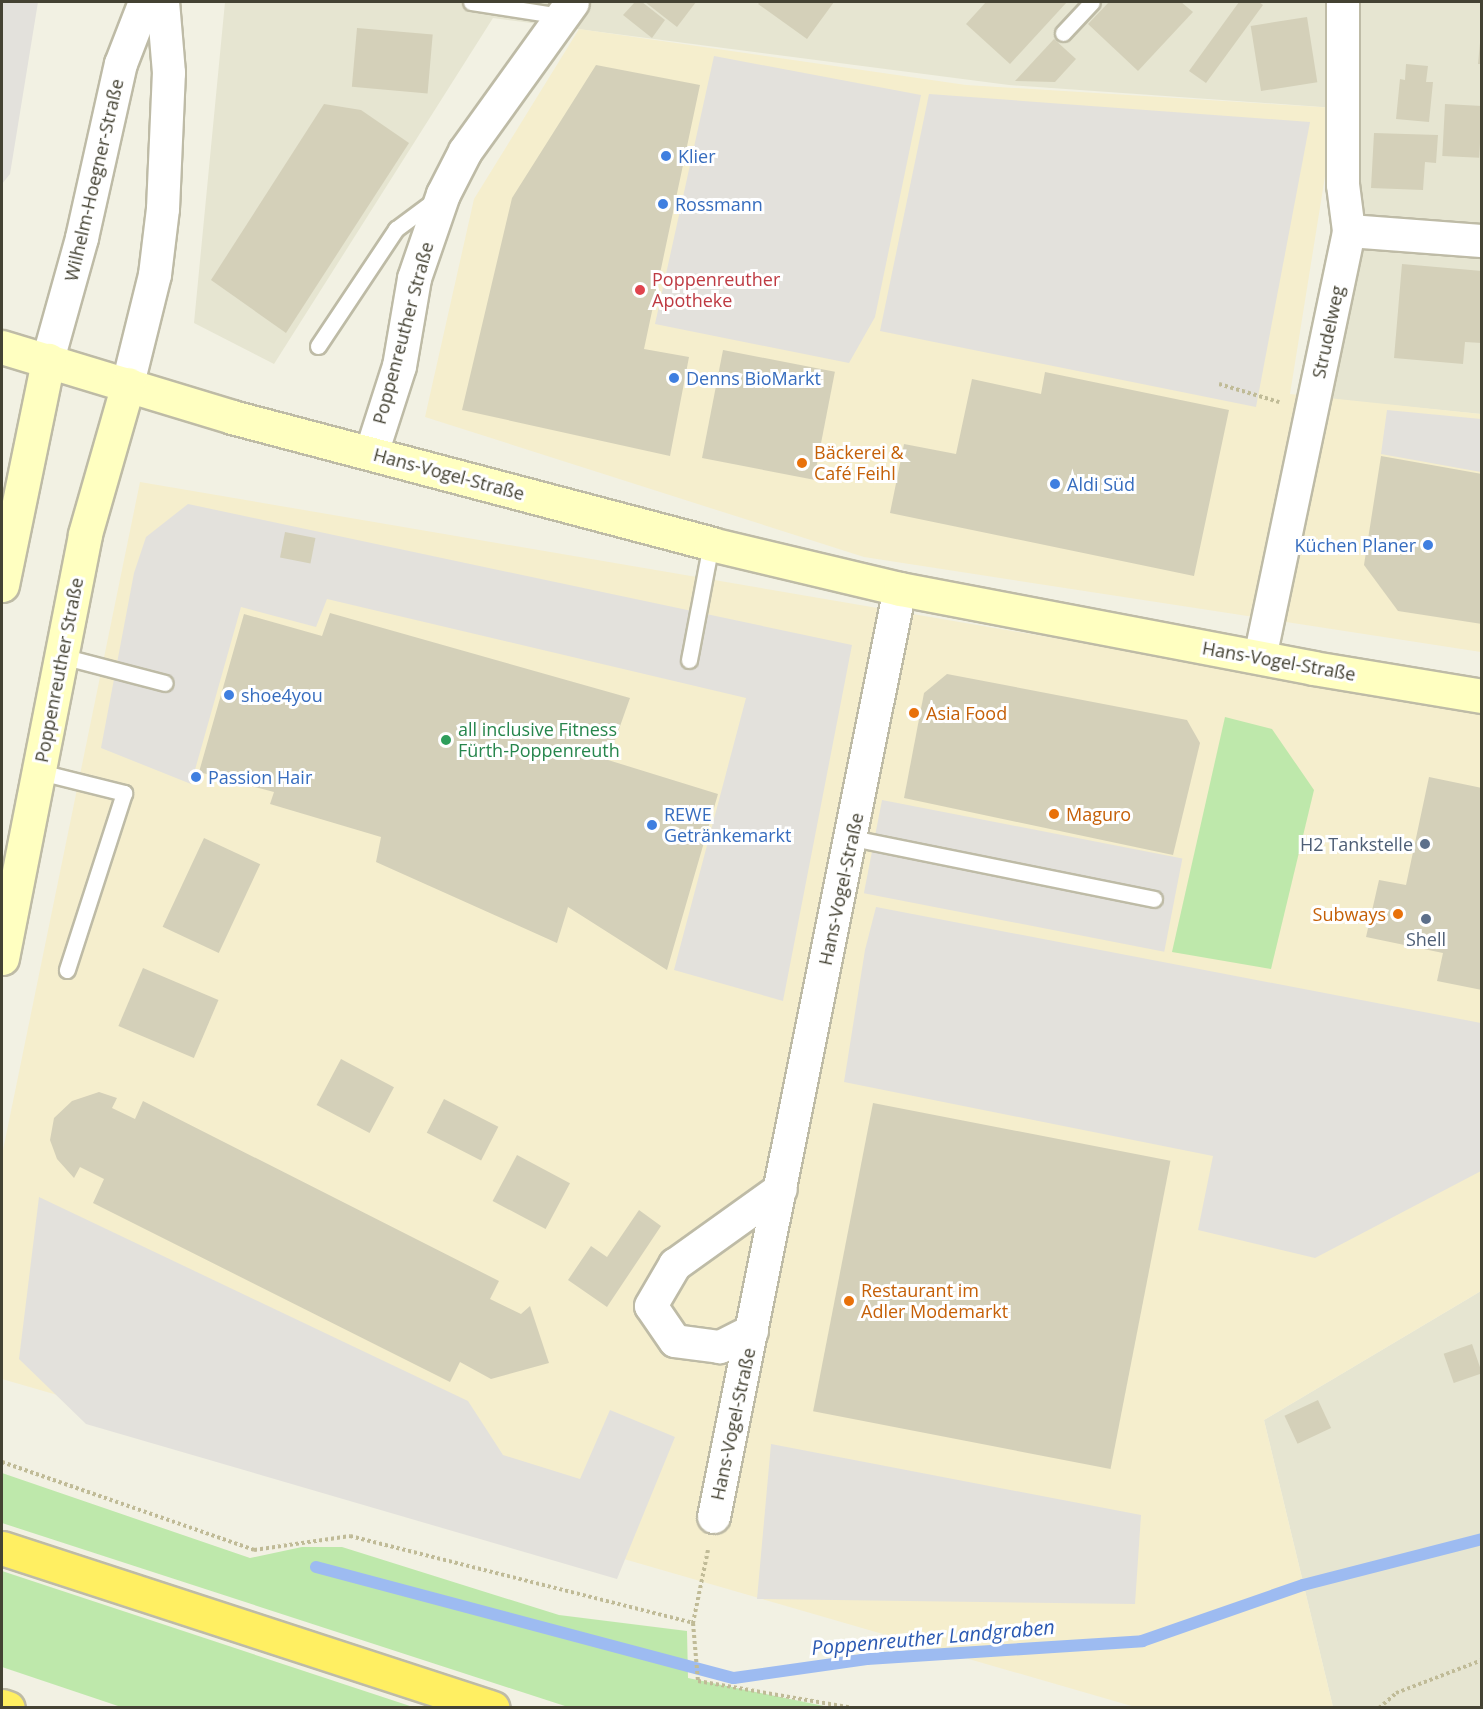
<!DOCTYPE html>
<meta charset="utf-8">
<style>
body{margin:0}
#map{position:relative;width:1483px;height:1709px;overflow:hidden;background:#f2f1e3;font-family:"Open Sans",sans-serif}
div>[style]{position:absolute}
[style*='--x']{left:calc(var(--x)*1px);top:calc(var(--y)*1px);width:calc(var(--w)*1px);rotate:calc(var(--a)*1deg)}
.residential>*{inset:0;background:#e6e5d1}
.commercial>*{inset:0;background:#f5eecd}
.green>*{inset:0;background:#bee8ab}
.parking>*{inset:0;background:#e3e1dc;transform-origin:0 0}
.stream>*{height:12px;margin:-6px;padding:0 6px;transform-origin:6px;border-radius:6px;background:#9dbbf1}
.building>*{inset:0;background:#d4d0b9;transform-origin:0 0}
.path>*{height:4px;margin-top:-2px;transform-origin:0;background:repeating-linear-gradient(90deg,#c0bb97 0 3px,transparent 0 6px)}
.roads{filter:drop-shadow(2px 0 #bebba6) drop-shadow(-2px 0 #bebba6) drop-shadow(0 2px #bebba6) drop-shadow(0 -2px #bebba6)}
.service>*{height:15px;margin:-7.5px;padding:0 7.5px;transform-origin:7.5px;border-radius:7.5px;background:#fff}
.minor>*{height:32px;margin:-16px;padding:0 16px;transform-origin:16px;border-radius:16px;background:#fff}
.tertiary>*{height:33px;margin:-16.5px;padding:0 16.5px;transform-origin:16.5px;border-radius:16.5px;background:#fff}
.secondary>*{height:33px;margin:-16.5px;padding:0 16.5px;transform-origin:16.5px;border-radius:16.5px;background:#ffffc1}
.motorway>*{height:33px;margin:-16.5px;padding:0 16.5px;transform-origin:16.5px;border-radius:16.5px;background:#ffef62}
.dots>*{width:16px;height:16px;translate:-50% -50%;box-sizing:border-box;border:3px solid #fff;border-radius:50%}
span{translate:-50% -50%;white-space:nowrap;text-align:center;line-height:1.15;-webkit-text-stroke:6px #fff;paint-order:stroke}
.shop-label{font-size:18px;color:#366cbe}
.left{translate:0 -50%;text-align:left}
.right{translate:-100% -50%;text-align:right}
.street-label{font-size:18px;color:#444233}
.health-label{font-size:18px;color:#be3a42}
.food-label{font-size:18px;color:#c56008}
.leisure-label{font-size:18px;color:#27864d}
.service-label{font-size:18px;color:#4e5e75}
.water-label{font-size:20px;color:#2b59b2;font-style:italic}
.frame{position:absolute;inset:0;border:3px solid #444233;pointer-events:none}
</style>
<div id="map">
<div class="residential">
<i style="clip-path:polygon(225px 2px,1481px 2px,1481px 414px,1330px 399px,1336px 108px,1009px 85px,493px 18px,274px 364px,194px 323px)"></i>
<i style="clip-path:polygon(1481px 1291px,1481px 1707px,1333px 1707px,1264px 1420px)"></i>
</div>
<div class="commercial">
<i style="clip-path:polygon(579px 29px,966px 85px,1336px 108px,1290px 394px,1481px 414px,1481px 652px,864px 557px,425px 417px,474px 199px)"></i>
<i style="clip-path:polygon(140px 482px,1481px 711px,1481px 1291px,1264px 1420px,1333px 1707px,1135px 1707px,2px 1379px,2px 1155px)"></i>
</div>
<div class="green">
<i style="clip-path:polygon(1225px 717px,1272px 729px,1314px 790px,1271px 969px,1172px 952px)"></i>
<i style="clip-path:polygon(2px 1473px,250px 1558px,302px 1547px,342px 1547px,559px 1615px,687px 1631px,688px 1678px,829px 1707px,568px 1707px,2px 1523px)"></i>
<i style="clip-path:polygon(2px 1571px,413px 1707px,121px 1707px,2px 1667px)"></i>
</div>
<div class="parking">
<i style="clip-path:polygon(2px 2px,38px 2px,10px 174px,2px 184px)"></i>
<i style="clip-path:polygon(714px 56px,921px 95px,875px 317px,849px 363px,655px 324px)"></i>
<i style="clip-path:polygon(929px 94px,1310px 122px,1256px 407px,880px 331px)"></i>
<i style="clip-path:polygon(1387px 410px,1481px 419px,1481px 472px,1381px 454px)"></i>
<i style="clip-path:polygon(188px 504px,852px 645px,783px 1001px,674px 970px,746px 698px,327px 599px,316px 627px,241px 607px,191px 784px,101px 748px,134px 573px,146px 537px)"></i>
<i style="left:882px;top:800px;width:306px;height:95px;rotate:11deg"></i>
<i style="clip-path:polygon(876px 907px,1481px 1023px,1481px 1171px,1315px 1258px,1198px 1230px,1213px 1156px,844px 1082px,865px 950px)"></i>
<i style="clip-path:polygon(39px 1197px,468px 1401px,503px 1455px,580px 1479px,610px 1410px,675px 1437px,617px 1579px,86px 1424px,19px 1359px)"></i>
<i style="clip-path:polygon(771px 1444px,1141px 1515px,1135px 1604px,757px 1599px)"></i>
</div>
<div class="stream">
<i style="--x:316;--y:1567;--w:432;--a:14.9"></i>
<i style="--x:734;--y:1678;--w:134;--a:-8.1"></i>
<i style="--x:867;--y:1659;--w:276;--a:-3.7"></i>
<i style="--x:1142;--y:1641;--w:170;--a:-19.2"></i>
<i style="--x:1303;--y:1585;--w:185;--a:-14.4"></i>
</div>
<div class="building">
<i style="clip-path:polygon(635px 2px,642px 2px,665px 20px,652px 38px,623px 15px)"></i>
<i style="clip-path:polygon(645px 2px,696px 2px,677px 27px)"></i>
<i style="clip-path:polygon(760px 2px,834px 2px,807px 39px,758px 4px)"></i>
<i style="clip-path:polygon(986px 2px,1067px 2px,1010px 64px,966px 24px)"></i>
<i style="clip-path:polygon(1109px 2px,1181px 2px,1193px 12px,1138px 71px,1088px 24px)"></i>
<i style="clip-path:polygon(1239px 2px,1259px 2px,1263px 5px,1206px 83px,1189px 71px)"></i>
<i style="left:1307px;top:17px;width:66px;height:57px;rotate:81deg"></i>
<i style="left:357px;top:28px;width:76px;height:59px;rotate:5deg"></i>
<i style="clip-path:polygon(1054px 39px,1076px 59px,1055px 82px,1015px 81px)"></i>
<i style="clip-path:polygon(1480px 43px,1482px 43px,1482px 64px,1478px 64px)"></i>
<i style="clip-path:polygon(1406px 64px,1428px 66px,1426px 82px,1433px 82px,1429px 122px,1396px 119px,1400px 79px,1405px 80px)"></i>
<i style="clip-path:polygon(596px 65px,700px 85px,644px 349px,689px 357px,670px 456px,462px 410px,512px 198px)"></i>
<i style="clip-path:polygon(324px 104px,361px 110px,409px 143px,286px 333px,211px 280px)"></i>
<i style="left:1445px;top:104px;width:37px;height:52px;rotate:3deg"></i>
<i style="clip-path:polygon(1374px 133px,1438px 135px,1436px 163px,1425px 162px,1423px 190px,1371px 188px)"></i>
<i style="clip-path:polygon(1402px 264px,1482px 271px,1482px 343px,1465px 342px,1463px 364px,1394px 358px)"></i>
<i style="left:723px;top:350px;width:114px;height:110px;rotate:11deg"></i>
<i style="clip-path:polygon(1045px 372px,1229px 410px,1194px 576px,890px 513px,904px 444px,956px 454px,972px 379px,1041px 394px)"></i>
<i style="clip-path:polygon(1381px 456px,1482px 474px,1482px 624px,1398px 611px,1364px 565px)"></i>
<i style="left:285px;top:532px;width:31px;height:26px;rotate:11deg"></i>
<i style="clip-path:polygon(330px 613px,630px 698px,608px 760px,718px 794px,667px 970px,568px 907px,557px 943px,376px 862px,381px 837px,270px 804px,274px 792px,199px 772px,244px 614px,322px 636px)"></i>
<i style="clip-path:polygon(947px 674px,1187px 720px,1200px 743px,1173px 855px,904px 798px,924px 693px)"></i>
<i style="clip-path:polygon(1429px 777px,1482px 788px,1482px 990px,1437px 981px,1443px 953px,1366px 937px,1379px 880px,1406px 885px)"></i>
<i style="left:204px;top:838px;width:62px;height:98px;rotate:25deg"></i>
<i style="left:143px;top:968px;width:82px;height:63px;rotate:23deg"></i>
<i style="left:341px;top:1059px;width:60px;height:52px;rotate:28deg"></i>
<i style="clip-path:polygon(99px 1092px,117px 1098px,112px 1108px,135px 1119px,143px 1101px,499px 1281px,490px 1299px,521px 1314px,530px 1306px,549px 1363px,491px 1379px,460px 1362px,450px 1382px,93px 1203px,104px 1179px,80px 1167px,74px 1178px,57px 1159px,50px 1140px,54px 1118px,72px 1101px)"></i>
<i style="left:444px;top:1099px;width:61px;height:38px;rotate:27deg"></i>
<i style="left:873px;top:1103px;width:303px;height:314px;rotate:11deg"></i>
<i style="left:517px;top:1155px;width:60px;height:52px;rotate:28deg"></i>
<i style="clip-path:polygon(639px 1210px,661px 1226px,607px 1307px,568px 1280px,591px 1246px,607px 1257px)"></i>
<i style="left:1472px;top:1344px;width:31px;height:30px;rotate:71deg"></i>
<i style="left:1318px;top:1400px;width:31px;height:37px;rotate:65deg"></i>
</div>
<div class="path">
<i style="--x:1219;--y:384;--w:63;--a:16.7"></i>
<i style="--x:2;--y:1462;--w:267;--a:19.2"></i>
<i style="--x:254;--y:1550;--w:97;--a:-8.3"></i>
<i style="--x:350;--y:1536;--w:354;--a:14.2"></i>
<i style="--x:708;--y:1550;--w:75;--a:101.6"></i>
<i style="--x:693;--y:1623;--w:58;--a:85.1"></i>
<i style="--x:698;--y:1681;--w:156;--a:9.9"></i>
<i style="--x:1379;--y:1708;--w:23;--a:-41"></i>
<i style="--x:1396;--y:1693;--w:92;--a:-21"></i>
</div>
<div class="roads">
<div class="service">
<i style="--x:471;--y:2;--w:91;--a:8.8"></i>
<i style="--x:1063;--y:33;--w:42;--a:-46.9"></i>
<i style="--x:318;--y:346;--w:141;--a:-56.3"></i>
<i style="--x:396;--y:229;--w:49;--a:-36.6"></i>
<i style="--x:61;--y:656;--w:107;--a:14.6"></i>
<i style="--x:689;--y:660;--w:118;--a:-79.3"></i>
<i style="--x:40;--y:772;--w:87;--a:14"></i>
<i style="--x:124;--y:793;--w:186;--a:107.9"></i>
<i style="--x:852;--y:838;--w:308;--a:11.4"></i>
</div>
<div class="minor">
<i style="--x:1349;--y:231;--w:133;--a:4.3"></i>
<i style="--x:48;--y:360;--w:127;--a:-74.4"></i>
<i style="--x:82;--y:238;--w:178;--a:-77.4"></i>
<i style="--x:121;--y:64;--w:66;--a:-68.8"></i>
<i style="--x:128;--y:384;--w:112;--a:-76.1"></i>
<i style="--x:155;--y:275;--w:66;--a:-83.1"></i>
<i style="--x:163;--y:209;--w:136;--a:-87.5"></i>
<i style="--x:169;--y:73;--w:71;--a:-94.8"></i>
<i style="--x:1260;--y:658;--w:436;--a:-78.2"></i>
<i style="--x:1349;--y:231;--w:46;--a:-97.4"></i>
<i style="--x:1343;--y:185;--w:183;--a:-90"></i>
<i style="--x:752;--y:1331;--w:36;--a:153"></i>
<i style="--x:720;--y:1347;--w:45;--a:-172.4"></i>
<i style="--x:675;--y:1341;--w:42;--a:-124.4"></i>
<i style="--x:651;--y:1306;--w:48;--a:-59.7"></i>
<i style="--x:675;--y:1265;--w:130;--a:-35.6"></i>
<i style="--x:714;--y:1517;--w:946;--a:-78.67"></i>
</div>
<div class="tertiary">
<i style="--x:371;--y:453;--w:91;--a:-72.2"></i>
<i style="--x:399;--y:366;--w:89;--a:-80.3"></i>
<i style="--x:414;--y:278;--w:89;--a:-71"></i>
<i style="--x:443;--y:194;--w:48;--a:-62.9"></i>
<i style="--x:465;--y:151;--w:183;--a:-54.3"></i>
</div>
<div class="secondary">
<i style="--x:2;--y:347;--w:240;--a:16.9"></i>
<i style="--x:232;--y:417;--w:496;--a:14.8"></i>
<i style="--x:711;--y:544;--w:194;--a:13.4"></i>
<i style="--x:900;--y:589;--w:420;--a:10.8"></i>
<i style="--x:1313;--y:668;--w:171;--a:9.4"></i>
<i style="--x:2;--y:585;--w:230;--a:-78.4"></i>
<i style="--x:2;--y:958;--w:432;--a:-78.9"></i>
<i style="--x:85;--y:534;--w:156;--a:-74"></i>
</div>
<div class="motorway">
<i style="--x:2;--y:1548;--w:516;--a:18.05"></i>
<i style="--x:2;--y:1706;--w:6;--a:18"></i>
</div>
</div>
<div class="dots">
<i style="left:666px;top:156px;background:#3f7fe0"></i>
<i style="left:663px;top:204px;background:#3f7fe0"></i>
<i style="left:640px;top:290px;background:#e0444e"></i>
<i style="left:674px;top:378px;background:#3f7fe0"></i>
<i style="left:802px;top:463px;background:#e8710a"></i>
<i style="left:1055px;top:484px;background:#3f7fe0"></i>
<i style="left:1428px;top:545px;background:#3f7fe0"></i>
<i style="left:229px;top:695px;background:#3f7fe0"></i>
<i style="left:914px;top:713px;background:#e8710a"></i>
<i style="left:446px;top:740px;background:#2e9e5b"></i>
<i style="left:196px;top:777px;background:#3f7fe0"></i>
<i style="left:1054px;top:814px;background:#e8710a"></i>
<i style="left:652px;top:825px;background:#3f7fe0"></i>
<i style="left:1425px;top:844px;background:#5c6f8a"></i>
<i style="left:1398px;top:914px;background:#e8710a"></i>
<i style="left:1426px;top:919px;background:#5c6f8a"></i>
<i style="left:849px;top:1301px;background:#e8710a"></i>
</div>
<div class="shop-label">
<span class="left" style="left:678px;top:156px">Klier</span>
<span class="left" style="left:675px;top:204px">Rossmann</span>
<span class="left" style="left:686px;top:378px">Denns BioMarkt</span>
<span class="left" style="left:1067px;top:484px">Aldi Süd</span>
<span class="right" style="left:1416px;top:545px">Küchen Planer</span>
<span class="left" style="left:241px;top:695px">shoe4you</span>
<span class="left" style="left:208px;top:777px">Passion Hair</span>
<span class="left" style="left:664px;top:825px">REWE<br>Getränkemarkt</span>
</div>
<div class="street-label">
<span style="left:94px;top:180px;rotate:-77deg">Wilhelm-Hoegner-Straße</span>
<span style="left:1328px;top:332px;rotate:-78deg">Strudelweg</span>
<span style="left:403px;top:333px;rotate:-75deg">Poppenreuther Straße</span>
<span style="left:449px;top:474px;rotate:15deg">Hans-Vogel-Straße</span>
<span style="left:1279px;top:661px;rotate:10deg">Hans-Vogel-Straße</span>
<span style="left:59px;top:670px;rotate:-79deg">Poppenreuther Straße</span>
<span style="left:841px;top:889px;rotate:-78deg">Hans-Vogel-Straße</span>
<span style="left:733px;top:1424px;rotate:-78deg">Hans-Vogel-Straße</span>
</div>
<div class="health-label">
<span class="left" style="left:652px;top:290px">Poppenreuther<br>Apotheke</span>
</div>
<div class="food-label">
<span class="left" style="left:814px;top:463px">Bäckerei &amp;<br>Café Feihl</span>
<span class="left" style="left:926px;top:713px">Asia Food</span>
<span class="left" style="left:1066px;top:814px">Maguro</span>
<span class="right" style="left:1386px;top:914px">Subways</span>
<span class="left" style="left:861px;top:1301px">Restaurant im<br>Adler Modemarkt</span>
</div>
<div class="leisure-label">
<span class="left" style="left:458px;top:740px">all inclusive Fitness<br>Fürth-Poppenreuth</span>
</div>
<div class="service-label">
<span class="right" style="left:1413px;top:844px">H2 Tankstelle</span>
<span style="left:1426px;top:939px">Shell</span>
</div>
<div class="water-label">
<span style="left:933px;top:1637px;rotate:-5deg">Poppenreuther Landgraben</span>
</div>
<div class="frame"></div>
</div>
